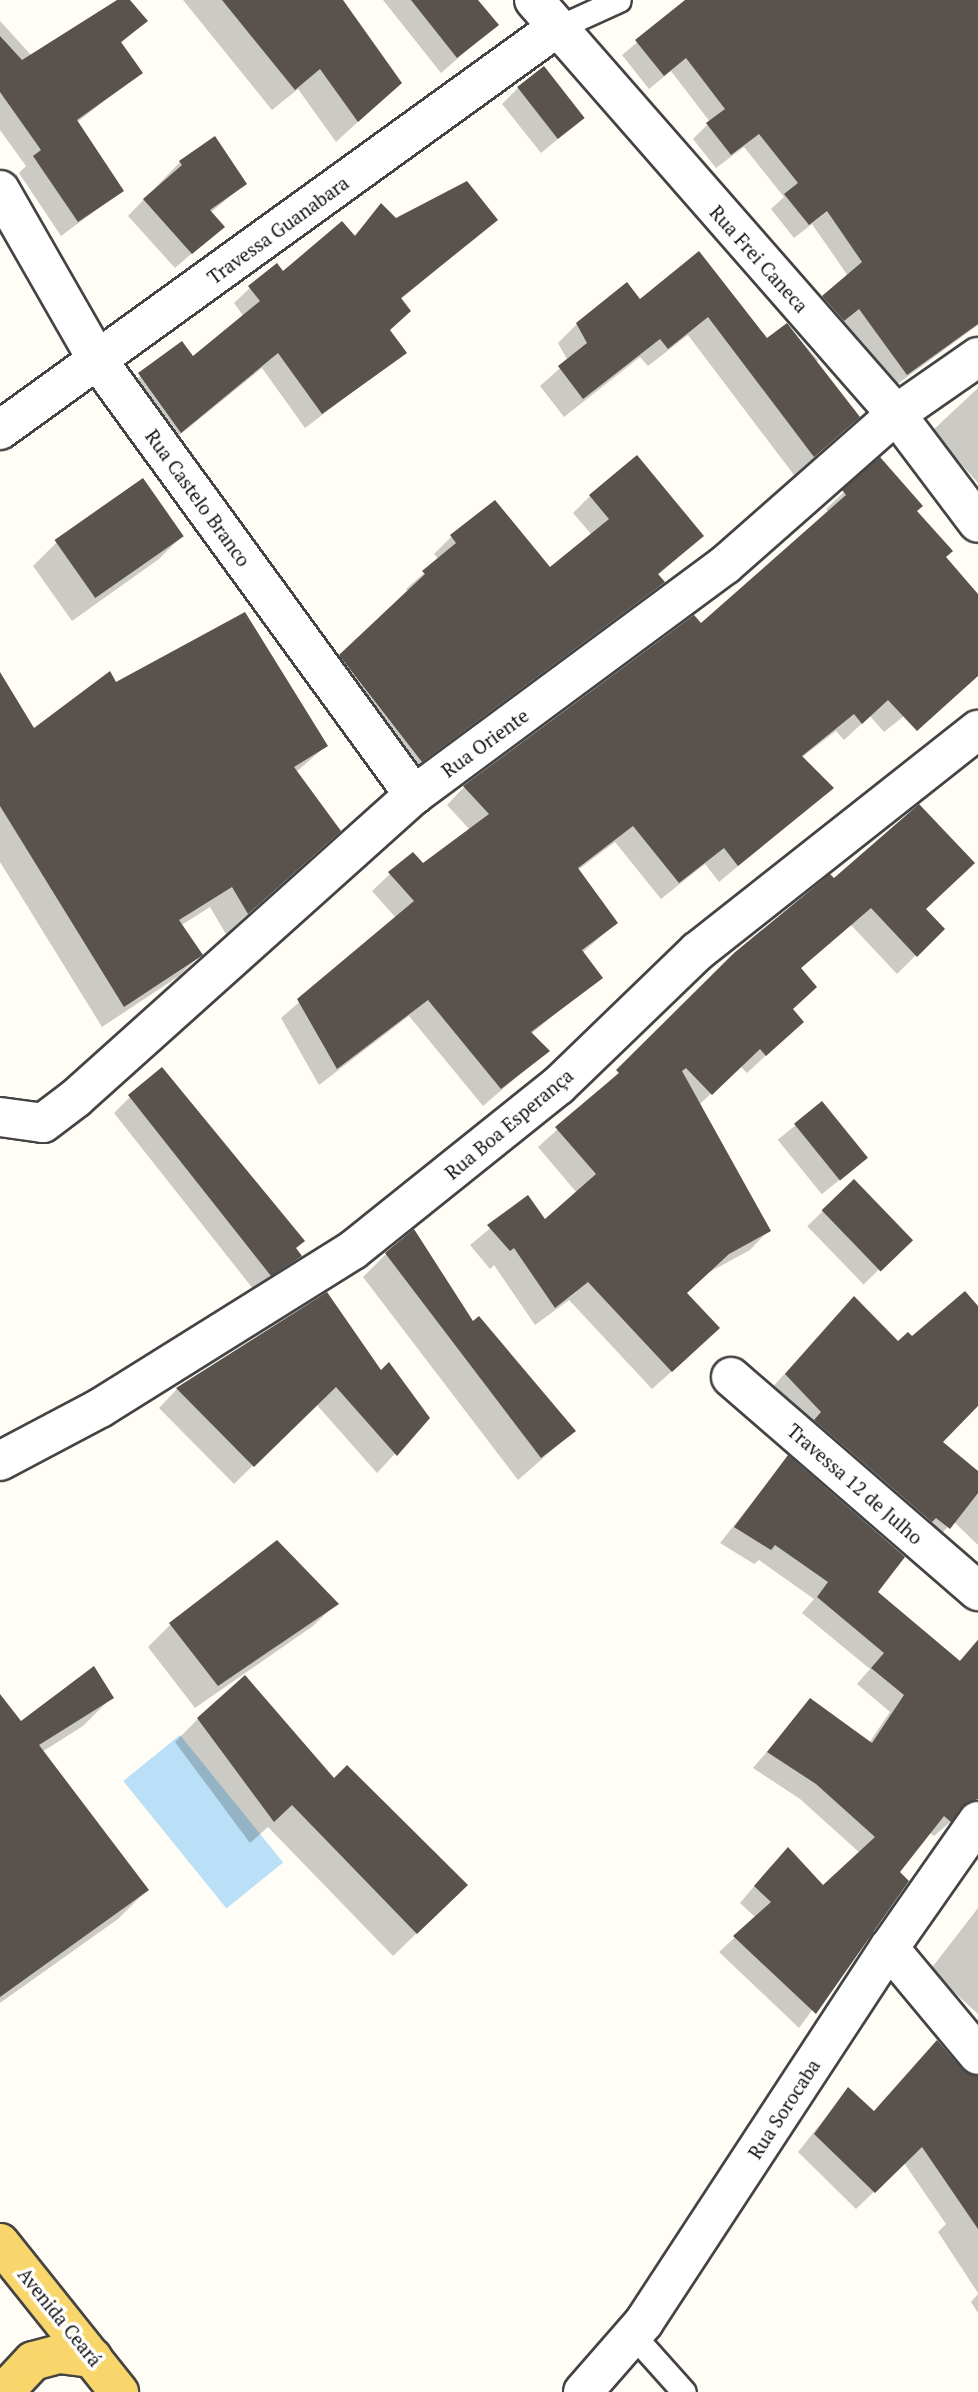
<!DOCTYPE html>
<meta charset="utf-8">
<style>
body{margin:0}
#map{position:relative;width:978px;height:2392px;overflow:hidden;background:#fffdf5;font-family:"PT Serif",serif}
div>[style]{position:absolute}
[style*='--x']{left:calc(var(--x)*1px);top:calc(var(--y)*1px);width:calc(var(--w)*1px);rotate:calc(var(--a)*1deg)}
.water>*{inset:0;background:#b9e0f7;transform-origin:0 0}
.shadow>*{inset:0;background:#0003;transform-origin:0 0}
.building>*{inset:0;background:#5a524d;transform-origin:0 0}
.roads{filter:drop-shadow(2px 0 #444) drop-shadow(-2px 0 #444) drop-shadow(0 2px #444) drop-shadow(0 -2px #444)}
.service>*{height:23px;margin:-11.5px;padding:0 11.5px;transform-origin:11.5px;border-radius:11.5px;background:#fff}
.minor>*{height:38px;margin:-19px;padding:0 19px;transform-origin:19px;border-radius:19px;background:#fff}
.primary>*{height:38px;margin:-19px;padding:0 19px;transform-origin:19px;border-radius:19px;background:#f9d66b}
span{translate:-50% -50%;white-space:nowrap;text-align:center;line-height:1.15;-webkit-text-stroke:7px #fff;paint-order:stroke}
.street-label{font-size:19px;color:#111}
</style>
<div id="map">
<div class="water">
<i style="left:180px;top:1735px;width:164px;height:73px;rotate:51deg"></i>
</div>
<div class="shadow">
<i style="clip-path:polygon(120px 0,128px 0,145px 21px,120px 44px,141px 72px,76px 123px,122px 191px,61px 236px,19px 173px,26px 166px,0 130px,0 21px,32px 56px)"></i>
<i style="clip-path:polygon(183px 0,341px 0,400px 83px,336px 142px,298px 89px,272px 110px)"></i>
<i style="clip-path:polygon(383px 0,476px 0,496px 25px,441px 73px)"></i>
<i style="clip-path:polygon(688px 0,978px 0,978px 325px,892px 388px,844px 322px,829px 334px,809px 311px,848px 276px,812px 224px,794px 238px,771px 209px,784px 197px,744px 147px,716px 168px,693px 139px,710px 122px,671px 71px,649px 89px,622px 55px)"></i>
<i style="clip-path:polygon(518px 88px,583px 118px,541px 153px,502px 104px)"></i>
<i style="clip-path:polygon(180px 162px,245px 184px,210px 213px,222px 227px,175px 268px,128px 216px)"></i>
<i style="clip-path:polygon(381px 206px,396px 221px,496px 220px,400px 300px,388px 330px,404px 353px,305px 428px,262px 368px,165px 447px,123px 390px,182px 343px,193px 359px,244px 317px,234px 303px,250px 288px,353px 237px)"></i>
<i style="clip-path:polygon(699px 254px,767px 340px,787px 325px,818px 360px,814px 364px,839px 436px,794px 475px,688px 335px,648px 366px,640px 357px,564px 417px,540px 386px,568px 361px,558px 343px,577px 324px,640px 301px)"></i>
<i style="clip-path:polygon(978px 388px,978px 483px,932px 431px)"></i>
<i style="clip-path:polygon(142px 481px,182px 536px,159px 559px,72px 621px,33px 566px,56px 543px)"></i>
<i style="clip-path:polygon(844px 492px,915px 511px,944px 557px,978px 597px,978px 657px,884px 732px,870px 716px,844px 740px,836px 731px,801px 758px,832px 788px,719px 882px,705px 864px,661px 899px,615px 842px,578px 870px,616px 923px,582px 953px,600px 977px,531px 1034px,547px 1051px,483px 1106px,409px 1016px,319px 1085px,281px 1018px,396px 918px,372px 891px,390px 874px,423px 866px,470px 830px,447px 805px,464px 787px,701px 625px,829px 513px,826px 509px)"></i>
<i style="clip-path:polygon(590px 496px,702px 536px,658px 575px,663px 582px,646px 599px,404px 778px,323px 673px,408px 592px,406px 589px,439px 560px,434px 554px,451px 537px,495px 503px,549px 569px,592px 535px,573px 513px)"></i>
<i style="clip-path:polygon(0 675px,34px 730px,116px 685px,326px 746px,295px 773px,339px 831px,226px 934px,210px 907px,180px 926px,200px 955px,179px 976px,102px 1027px,0 862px)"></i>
<i style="clip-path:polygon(830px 877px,924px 910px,942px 929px,897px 974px,851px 925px,799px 970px,791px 1010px,802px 1022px,747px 1073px,740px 1066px,699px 1105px,768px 1231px,750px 1250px,708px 1273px,685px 1294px,699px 1347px,652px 1389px,569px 1300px,535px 1325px,494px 1265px,490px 1269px,470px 1245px,528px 1197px,544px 1221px,577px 1193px,538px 1147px,600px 1091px,735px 955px)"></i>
<i style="clip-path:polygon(130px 1097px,295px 1249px,300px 1256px,284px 1272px,254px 1290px,114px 1113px)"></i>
<i style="left:822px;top:1104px;width:70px;height:57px;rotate:51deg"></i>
<i style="left:854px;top:1181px;width:81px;height:65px;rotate:46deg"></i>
<i style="clip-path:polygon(386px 1254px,574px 1431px,518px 1480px,363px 1277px)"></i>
<i style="clip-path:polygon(965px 1293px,978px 1306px,978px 1404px,940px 1442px,978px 1473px,978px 1545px,953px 1521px,933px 1543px,770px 1390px,838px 1314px,898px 1343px,912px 1338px)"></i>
<i style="clip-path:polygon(326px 1295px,380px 1373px,428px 1418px,377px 1473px,316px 1404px,234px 1484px,159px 1408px,177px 1389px)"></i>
<i style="clip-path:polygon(788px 1458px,876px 1593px,958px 1663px,978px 1639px,978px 1798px,934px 1836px,929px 1832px,898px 1872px,907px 1881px,799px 2028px,719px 1952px,756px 1918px,740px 1903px,772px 1865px,823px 1887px,860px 1853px,800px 1799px,753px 1768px,810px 1701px,869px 1743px,890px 1712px,857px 1684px,870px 1669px,802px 1613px,814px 1599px,759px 1560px,754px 1564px,720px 1543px)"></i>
<i style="clip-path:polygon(336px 1604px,313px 1626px,195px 1708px,148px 1647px,171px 1624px)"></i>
<i style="clip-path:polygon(112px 1697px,83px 1726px,42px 1752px,147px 1890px,118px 1919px,0 2003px,0 1708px,20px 1723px)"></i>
<i style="clip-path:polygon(198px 1719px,443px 1908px,393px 1956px,268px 1827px,250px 1843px,175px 1742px)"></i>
<i style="clip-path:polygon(978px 1908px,978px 2014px,930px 1970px)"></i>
<i style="clip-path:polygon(961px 2071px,978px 2077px,978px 2293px,938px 2232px,946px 2224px,904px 2163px,856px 2209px,798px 2152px,848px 2089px,873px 2113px)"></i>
<i style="clip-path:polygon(978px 2294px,978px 2313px,971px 2302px)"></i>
</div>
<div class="building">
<i style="clip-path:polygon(117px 0,130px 0,148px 21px,121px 42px,143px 73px,77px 120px,124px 191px,78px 222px,33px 156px,41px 150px,0 92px,0 36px,22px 60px)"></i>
<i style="clip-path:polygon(222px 0,343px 0,402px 83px,358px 122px,320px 69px,295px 90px)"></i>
<i style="clip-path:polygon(411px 0,478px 0,499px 25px,457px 58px)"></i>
<i style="clip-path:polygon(685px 0,978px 0,978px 324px,907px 375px,859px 309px,844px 321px,822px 296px,862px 262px,827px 211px,809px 225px,784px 194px,798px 183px,759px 134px,731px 155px,706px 123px,725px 109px,686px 58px,664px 76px,635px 40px)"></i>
<i style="left:544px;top:66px;width:66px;height:34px;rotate:52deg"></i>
<i style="clip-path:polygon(215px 136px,247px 184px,210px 210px,225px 227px,192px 254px,143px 199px,182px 165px,179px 161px)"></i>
<i style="clip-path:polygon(467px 181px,498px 220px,401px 298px,411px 311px,390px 330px,407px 353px,322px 414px,278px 353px,181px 433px,138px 373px,182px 341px,193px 356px,260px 301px,248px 286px,277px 263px,283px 271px,342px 221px,355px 236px,381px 203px,396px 218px)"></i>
<i style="clip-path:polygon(699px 251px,767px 338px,787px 323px,860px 417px,814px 457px,708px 317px,668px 349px,660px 339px,583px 399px,558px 366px,587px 343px,576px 323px,627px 282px,640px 299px)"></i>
<i style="clip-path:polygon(637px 455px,704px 536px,658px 574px,665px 582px,422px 762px,339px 655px,425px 574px,422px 571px,456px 543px,450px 535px,495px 500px,550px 567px,609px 519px,589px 495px)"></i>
<i style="clip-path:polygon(880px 457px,923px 506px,917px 511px,953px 551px,946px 557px,978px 594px,978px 676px,917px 731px,888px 700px,862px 724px,854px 714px,802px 756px,834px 788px,738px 866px,724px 848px,679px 883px,633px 826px,578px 868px,618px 923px,582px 950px,603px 978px,531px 1032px,550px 1051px,501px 1089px,428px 1000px,337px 1069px,297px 999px,414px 901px,388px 872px,413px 852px,423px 863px,489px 814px,463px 786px,694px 615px,701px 623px,846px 495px,842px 490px)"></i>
<i style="left:143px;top:478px;width:71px;height:108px;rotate:55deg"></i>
<i style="clip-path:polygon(245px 612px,328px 746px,294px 767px,341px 831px,248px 914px,232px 887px,179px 920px,203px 955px,124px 1007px,0 806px,0 672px,34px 728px,110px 671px,116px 682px)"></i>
<i style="clip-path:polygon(919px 804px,975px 863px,926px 909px,945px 929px,917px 957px,871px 908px,801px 968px,817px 987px,793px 1009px,804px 1022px,766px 1056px,760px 1049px,712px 1095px,686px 1068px,682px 1071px,771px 1231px,729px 1254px,687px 1293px,720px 1328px,672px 1372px,588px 1282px,555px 1308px,514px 1248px,510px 1251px,487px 1225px,528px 1195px,545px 1219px,596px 1174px,555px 1127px,619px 1073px,616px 1070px,734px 953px,830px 874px,834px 878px)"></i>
<i style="clip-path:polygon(162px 1067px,305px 1241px,296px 1248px,302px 1256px,271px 1276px,128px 1095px)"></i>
<i style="left:822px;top:1101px;width:73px;height:36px;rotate:51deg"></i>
<i style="left:854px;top:1179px;width:85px;height:45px;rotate:46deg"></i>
<i style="clip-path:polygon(414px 1229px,473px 1321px,479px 1316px,576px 1431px,541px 1458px,385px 1253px)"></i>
<i style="clip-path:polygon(965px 1291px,978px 1306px,978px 1406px,943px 1442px,978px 1471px,978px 1493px,950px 1529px,936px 1518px,932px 1522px,814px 1420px,821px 1412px,785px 1374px,854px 1296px,898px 1341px,908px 1332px,912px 1336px)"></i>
<i style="clip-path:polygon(327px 1292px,381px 1370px,389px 1362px,430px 1418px,397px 1456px,336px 1387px,254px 1467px,176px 1388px)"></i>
<i style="clip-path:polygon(788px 1455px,905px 1557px,878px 1592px,960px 1661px,978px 1640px,978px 1799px,968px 1802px,951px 1822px,944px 1816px,900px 1872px,909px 1881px,816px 2014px,733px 1936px,771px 1902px,754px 1886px,788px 1847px,823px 1885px,875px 1837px,816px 1784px,767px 1752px,810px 1698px,872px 1743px,904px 1695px,871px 1668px,884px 1653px,817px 1597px,828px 1582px,775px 1545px,771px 1550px,734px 1527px)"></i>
<i style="clip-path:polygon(277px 1540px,339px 1604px,218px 1686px,169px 1623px)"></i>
<i style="clip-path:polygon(94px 1666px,114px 1698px,39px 1745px,149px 1890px,0 1997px,0 1694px,21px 1721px)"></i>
<i style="clip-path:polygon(245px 1675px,334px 1778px,347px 1765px,468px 1885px,417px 1934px,292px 1805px,274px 1822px,197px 1718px)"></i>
<i style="clip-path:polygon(937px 2040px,962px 2069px,978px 2076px,978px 2229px,922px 2147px,875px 2193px,814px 2134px,848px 2087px,874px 2111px)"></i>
</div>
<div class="roads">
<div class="service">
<i style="--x:555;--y:29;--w:70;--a:-24.4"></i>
<i style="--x:633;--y:2335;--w:76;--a:48.2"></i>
</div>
<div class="minor">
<i style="--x:534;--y:0;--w:550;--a:48.83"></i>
<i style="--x:896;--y:414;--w:136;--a:53"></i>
<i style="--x:0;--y:190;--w:197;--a:60.2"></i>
<i style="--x:98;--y:361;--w:537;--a:53.94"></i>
<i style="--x:0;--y:430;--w:685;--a:-35.85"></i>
<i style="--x:0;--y:1117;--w:43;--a:7.9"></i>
<i style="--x:43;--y:1123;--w:41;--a:-37.1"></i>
<i style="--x:76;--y:1098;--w:454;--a:-41.9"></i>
<i style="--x:414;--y:795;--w:387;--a:-36.5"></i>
<i style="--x:725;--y:565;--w:228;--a:-41.4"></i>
<i style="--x:896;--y:414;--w:100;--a:-34.8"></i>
<i style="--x:731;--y:1377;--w:327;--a:40.9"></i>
<i style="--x:0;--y:1461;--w:113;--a:-27.9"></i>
<i style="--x:100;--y:1408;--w:298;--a:-32"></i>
<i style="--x:353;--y:1250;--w:263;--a:-38.7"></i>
<i style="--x:558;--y:1086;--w:194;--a:-44"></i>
<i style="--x:698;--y:951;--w:357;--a:-38.3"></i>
<i style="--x:889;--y:1948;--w:139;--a:50.2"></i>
<i style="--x:583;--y:2392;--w:93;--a:-48.9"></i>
<i style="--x:644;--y:2322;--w:447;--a:-56.8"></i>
<i style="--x:889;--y:1948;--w:155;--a:-55"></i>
</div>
<div class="primary">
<i style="--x:0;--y:2243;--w:191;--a:51.4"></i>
<i style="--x:4;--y:2392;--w:42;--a:-46.9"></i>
<i style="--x:33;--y:2361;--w:27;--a:-15"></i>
<i style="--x:59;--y:2354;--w:34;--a:7"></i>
</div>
</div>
<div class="street-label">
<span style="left:278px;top:230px;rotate:-36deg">Travessa Guanabara</span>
<span style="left:759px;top:259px;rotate:48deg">Rua Frei Caneca</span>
<span style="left:198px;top:498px;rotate:54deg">Rua Castelo Branco</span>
<span style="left:485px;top:743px;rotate:-36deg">Rua Oriente</span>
<span style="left:509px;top:1124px;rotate:-40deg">Rua Boa Esperança</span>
<span style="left:855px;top:1484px;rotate:41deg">Travessa 12 de Julho</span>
<span style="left:784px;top:2109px;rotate:-57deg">Rua Sorocaba</span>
<span style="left:60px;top:2317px;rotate:51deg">Avenida Ceará</span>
</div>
</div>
